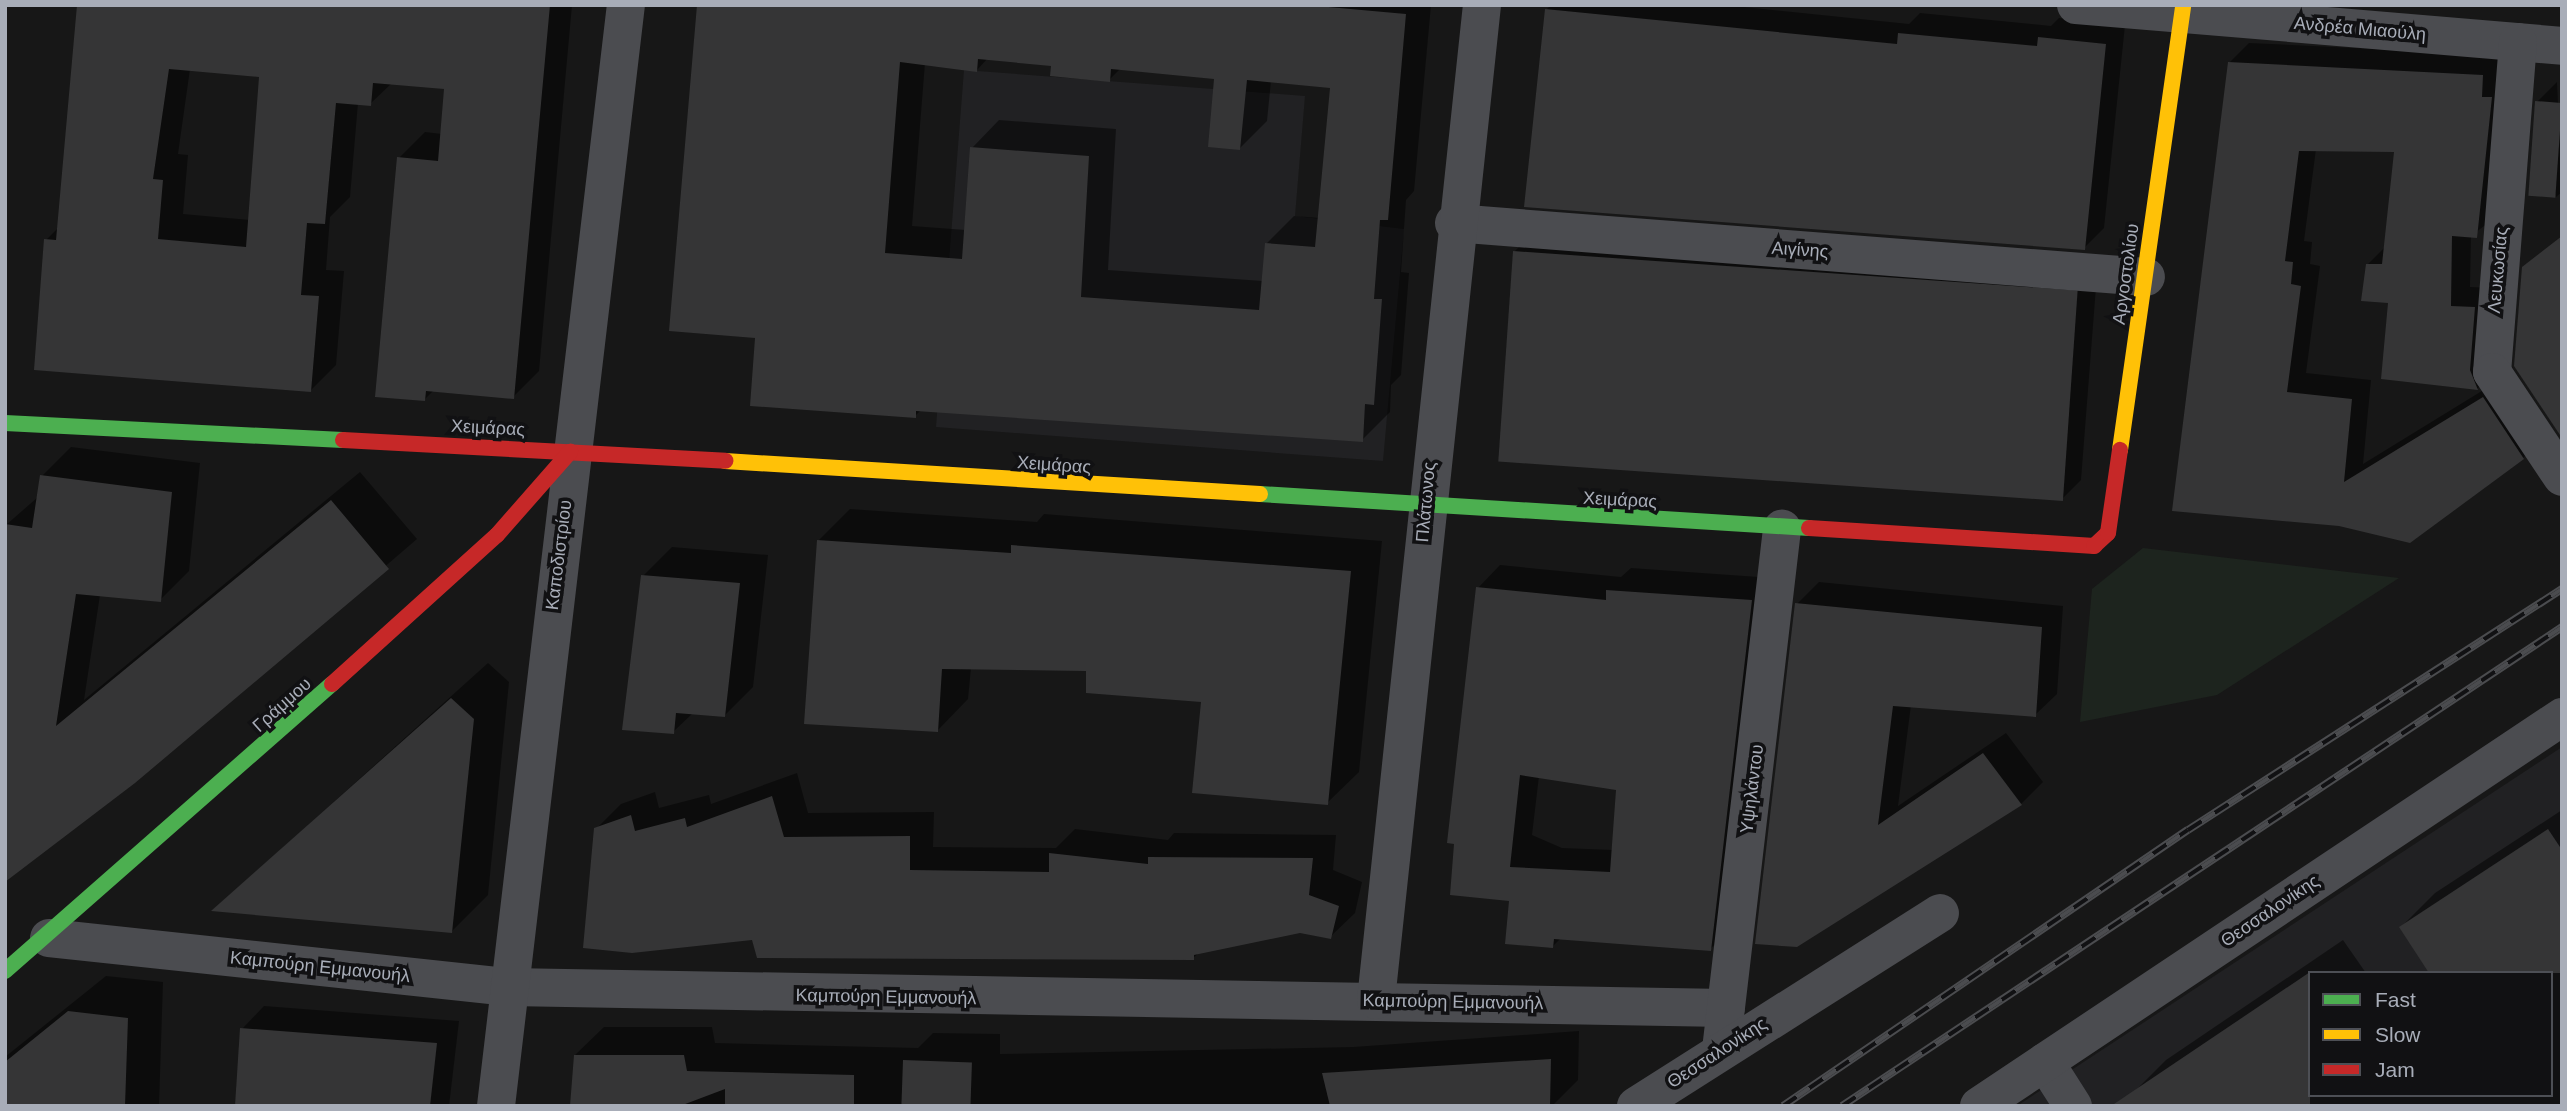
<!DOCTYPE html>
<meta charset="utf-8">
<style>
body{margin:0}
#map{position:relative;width:2567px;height:1111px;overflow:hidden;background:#171717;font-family:Arial,sans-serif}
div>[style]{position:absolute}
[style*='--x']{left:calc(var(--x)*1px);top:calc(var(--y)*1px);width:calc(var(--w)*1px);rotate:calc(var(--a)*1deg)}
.built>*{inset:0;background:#212123}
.green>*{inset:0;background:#1d241e}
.shadow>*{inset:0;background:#0007}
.building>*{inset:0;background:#353536;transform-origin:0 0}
.street>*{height:38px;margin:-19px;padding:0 19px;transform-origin:19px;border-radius:19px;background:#4b4c50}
.fast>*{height:16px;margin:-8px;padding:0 8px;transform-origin:8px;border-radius:8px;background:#4caf50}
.slow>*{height:16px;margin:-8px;padding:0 8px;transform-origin:8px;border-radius:8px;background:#ffc107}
.jam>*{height:16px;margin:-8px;padding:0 8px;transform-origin:8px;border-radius:8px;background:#c62828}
.rail>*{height:8px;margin-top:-4px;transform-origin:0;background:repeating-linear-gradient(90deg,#111113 0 16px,#4b4c4f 0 32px);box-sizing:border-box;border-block:2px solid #4b4c4f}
span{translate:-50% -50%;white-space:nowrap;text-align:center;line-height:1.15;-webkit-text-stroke:7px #111113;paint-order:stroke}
.street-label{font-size:18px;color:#a8adb8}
.frame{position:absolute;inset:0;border:7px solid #a8adb8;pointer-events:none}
.legend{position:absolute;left:2308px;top:971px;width:245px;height:126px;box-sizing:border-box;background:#111113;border:2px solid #4d4f55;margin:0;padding:9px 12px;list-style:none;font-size:21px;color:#a8adb8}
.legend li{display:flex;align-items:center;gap:14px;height:35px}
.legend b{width:35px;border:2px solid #4d4f55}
</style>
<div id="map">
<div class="built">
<i style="clip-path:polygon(964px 70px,1305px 96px,1295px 216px,1404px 229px,1383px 461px,936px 427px)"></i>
<i style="clip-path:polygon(evenodd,2562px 747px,2562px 1106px,2017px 1106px,2562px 747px,2310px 973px,2551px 973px,2551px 1095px,2310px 1095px,2310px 973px)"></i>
</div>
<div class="green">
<i style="clip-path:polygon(2143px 548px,2399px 578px,2217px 695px,2080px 722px,2092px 589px)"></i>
</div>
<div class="shadow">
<i style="clip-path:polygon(evenodd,79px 5px,572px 5px,539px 371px,513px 397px,434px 390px,425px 399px,399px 158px,425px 132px,442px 134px,446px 87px,392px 83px,370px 104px,358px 103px,350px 197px,330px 217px,326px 270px,344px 271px,336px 365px,311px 390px,46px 240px,59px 227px,79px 5px,190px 69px,261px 75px,250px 220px,183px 214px,188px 155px,178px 154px,190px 69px)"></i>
<i style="clip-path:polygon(evenodd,699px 5px,1431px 5px,1414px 191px,1406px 200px,1401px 272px,1409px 273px,1401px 375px,1391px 385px,1390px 412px,1362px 440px,922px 409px,915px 416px,757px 336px,699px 5px,988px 58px,1053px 64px,1109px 80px,1121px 68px,1216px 77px,1239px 149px,1267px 121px,1271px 81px,1332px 86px,1320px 218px,1294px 216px,1266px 244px,1263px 281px,1108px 270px,1116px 129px,999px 120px,972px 148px,966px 230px,912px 226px,925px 63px,977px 70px,988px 58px)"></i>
<i style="clip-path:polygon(1551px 5px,1725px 5px,1909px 24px,1920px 13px,2051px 26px,2059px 18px,2125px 25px,2104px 228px,2084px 248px,1547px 9px)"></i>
<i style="clip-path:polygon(2249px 43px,2502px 55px,2497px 216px,2471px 236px,2470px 287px,2494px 288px,2497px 369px,2477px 389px,2390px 301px,2368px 264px,2386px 246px,2396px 151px,2316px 149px,2304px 241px,2312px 242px,2310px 264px,2320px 266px,2306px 373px,2371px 380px,2363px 464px,2503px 378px,2543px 438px,2523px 458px,2339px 524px,2174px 509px,2229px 63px)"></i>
<i style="clip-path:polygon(2557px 82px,2562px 192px,2556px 197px,2537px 102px)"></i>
<i style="clip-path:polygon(1535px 231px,2097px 274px,2081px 480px,2061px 500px,1515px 251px)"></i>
<i style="clip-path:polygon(71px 447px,200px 463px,189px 571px,160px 600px,100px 595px,84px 700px,360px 472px,417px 539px,134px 782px,5px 879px,6px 525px,38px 497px,42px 476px)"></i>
<i style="clip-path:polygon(850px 509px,1037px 522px,1044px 514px,1382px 541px,1359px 772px,1327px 803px,1203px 701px,1088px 670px,971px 668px,968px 699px,937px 731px,819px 540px)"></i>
<i style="clip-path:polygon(672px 547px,768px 555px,753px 687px,724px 716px,693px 713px,673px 732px,643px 576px)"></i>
<i style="clip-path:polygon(evenodd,1500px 565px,1621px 577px,1631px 568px,1773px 578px,1733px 927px,1710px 949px,1561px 938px,1552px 947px,1511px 899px,1478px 588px,1500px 565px,1539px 776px,1618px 788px,1614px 850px,1562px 848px,1532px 835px,1539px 776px)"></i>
<i style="clip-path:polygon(1819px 582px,2063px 606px,2057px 694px,2035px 715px,1911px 705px,1898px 806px,2006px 733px,2043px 782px,2021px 804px,1797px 946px,1797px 604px)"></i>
<i style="clip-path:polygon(488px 663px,509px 682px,488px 895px,452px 931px,215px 909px)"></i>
<i style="clip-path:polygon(797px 773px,808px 813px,934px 812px,933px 847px,1056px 848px,1075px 829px,1168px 840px,1174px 833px,1336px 835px,1333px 870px,1362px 882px,1355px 913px,1330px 937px,1300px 931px,1200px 952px,1193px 958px,753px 938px,596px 829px,621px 804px,655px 792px,659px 808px,709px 795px,711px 804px)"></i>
<i style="clip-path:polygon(2562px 810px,2562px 1106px,2140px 1106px,2132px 1094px,2166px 1060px,2343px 940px,2366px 973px,2310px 973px,2310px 1095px,2551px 1095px,2551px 973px,2401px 927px,2435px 893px)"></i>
<i style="clip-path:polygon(106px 976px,163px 982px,159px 1106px,5px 1106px,5px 1057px)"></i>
<i style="clip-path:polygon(264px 1006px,459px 1021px,449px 1106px,236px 1106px,242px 1029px)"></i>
<i style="clip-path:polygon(604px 1027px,712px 1027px,715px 1043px,918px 1048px,933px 1033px,1000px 1034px,1000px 1054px,1353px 1047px,1579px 1031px,1578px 1080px,1552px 1106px,571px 1106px,575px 1055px)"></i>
</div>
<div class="building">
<i style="clip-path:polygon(evenodd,77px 5px,550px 5px,514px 399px,426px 391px,425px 401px,375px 397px,397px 157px,438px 161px,444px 89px,373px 83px,371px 106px,336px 103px,325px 224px,307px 223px,301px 295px,319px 296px,311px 392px,34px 370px,44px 239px,56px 240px,77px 5px,169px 69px,259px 77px,246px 247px,158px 239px,163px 180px,153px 179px,169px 69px)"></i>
<i style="clip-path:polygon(evenodd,697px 5px,1306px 5px,1406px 14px,1388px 220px,1380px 220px,1374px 299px,1382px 299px,1374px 405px,1365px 404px,1363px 442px,916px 411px,916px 418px,750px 406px,755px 338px,669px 331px,697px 5px,978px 59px,1051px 66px,1050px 76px,1110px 82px,1111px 69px,1214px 79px,1208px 147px,1240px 150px,1247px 80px,1330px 88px,1315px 247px,1265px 243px,1259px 310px,1081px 297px,1089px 156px,970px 147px,962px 259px,885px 253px,900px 62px,977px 72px,978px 59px)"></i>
<i style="clip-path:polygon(1545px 9px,1897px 44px,1898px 33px,2037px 46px,2038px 37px,2106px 44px,2085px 250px,1524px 207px)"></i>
<i style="clip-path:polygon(2228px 62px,2483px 75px,2482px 97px,2492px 97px,2477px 238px,2452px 236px,2451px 306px,2475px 307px,2470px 370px,2478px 390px,2381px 379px,2388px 303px,2361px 301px,2366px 264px,2382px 264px,2394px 152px,2299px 151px,2285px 261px,2293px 262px,2291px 284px,2301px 286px,2287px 392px,2352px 399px,2344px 482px,2483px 397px,2524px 459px,2410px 543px,2339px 526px,2172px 511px)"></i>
<i style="left:2535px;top:101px;width:27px;height:95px;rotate:4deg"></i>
<i style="clip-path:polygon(2562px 236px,2562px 434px,2560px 435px,2514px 366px,2522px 267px)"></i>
<i style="left:1513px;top:251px;width:566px;height:211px;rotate:4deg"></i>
<i style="clip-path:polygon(40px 475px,172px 492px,161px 602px,76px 594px,56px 726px,331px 500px,389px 569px,135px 783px,5px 882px,5px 524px,32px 528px)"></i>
<i style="clip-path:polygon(817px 540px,1011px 553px,1011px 545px,1351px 571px,1328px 805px,1192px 793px,1201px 702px,1086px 693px,1086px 671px,942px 669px,938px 732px,804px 724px)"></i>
<i style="clip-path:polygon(641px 575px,740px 583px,725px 717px,676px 713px,674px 734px,622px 730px)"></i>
<i style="clip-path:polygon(evenodd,1476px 587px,1606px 600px,1606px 590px,1752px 600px,1711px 951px,1554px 939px,1553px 948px,1505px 944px,1509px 901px,1450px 895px,1454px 844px,1447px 843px,1476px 587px,1520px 775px,1616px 790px,1610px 872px,1510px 867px,1520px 775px)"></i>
<i style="clip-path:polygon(1795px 603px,2042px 627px,2036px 717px,1893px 706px,1878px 825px,1983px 753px,2022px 805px,1797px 947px,1755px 944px)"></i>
<i style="clip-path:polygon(451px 698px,474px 719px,452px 933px,211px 911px)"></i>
<i style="clip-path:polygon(772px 796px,784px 837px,910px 836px,910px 870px,1049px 872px,1049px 853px,1148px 864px,1148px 857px,1313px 858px,1309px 895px,1339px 906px,1331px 939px,1300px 933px,1194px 955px,1194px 960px,757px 958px,752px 940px,632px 953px,583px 948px,594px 828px,631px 815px,635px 831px,685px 818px,687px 827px)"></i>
<i style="clip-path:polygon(2548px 829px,2562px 850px,2562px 973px,2429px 973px,2399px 927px)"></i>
<i style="clip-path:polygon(2310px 972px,2310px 1106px,2111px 1106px)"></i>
<i style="clip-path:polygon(68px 1011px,128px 1018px,125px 1106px,5px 1106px,5px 1062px)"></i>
<i style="clip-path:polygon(240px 1028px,437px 1043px,430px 1106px,235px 1106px)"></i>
<i style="clip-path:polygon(574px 1055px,684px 1055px,687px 1071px,854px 1075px,854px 1106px,725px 1106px,725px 1089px,680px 1106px,570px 1106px)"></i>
<i style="clip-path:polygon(1551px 1059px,1550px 1106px,1330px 1106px,1322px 1073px)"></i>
<i style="left:903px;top:1060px;width:69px;height:46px;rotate:2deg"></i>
</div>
<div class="street">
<i style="--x:2076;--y:5;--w:488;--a:4.8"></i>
<i style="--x:2518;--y:42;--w:331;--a:94.5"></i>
<i style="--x:2492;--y:372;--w:126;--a:56.3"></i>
<i style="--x:1454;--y:223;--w:694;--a:4.46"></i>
<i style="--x:49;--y:938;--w:463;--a:6.1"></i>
<i style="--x:509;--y:987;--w:1217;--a:0.99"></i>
<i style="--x:1376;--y:1000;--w:1001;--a:-83.92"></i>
<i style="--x:1721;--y:1050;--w:525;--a:-83.32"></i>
<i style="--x:2045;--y:1062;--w:52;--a:57.5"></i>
<i style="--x:496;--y:1106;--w:1109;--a:-83.27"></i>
<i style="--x:1636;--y:1106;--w:360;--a:-32.4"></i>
<i style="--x:1979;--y:1106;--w:701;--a:-33.71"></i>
</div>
<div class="fast">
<i style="--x:5;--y:423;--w:338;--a:2.9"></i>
<i style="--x:1260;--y:494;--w:550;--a:3.54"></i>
<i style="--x:5;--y:971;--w:435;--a:-41.3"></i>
</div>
<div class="slow">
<i style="--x:2120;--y:450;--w:449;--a:-81.9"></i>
<i style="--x:725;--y:461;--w:536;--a:3.53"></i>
</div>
<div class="jam">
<i style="--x:343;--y:440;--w:383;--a:3.1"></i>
<i style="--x:1809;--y:528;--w:286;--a:3.6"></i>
<i style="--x:2094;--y:546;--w:19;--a:-43"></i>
<i style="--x:2108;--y:533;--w:84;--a:-81.8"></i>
<i style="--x:332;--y:684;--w:222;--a:-42.1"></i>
<i style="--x:497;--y:535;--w:111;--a:-48.7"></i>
</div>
<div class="rail">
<i style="--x:1783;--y:1106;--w:490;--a:-34.3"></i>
<i style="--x:2188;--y:830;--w:445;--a:-32.8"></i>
<i style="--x:1842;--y:1106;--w:865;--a:-33.63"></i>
</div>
<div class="street-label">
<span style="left:2360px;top:29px;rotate:5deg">Ανδρέα Μιαούλη</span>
<span style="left:1800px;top:250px;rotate:4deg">Αιγίνης</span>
<span style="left:2498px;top:270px;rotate:-85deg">Λευκωσίας</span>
<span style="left:2126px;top:274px;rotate:-82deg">Αργοστολίου</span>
<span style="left:488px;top:428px;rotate:3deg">Χειμάρας</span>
<span style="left:1054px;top:465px;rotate:4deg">Χειμάρας</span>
<span style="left:1620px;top:500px;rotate:3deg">Χειμάρας</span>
<span style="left:1426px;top:502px;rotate:-85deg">Πλάτωνος</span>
<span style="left:559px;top:555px;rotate:-83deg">Καποδιστρίου</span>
<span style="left:282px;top:705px;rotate:-42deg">Γράμμου</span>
<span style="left:1752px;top:789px;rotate:-83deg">Υψηλάντου</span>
<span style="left:2270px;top:911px;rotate:-34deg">Θεσσαλονίκης</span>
<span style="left:320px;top:967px;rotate:6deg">Καμπούρη Εμμανουήλ</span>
<span style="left:886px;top:997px;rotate:1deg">Καμπούρη Εμμανουήλ</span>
<span style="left:1453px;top:1002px;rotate:1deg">Καμπούρη Εμμανουήλ</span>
<span style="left:1717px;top:1053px;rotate:-33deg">Θεσσαλονίκης</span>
</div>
<div class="frame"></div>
<ul class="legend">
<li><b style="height:9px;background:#4caf50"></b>Fast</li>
<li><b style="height:9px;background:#ffc107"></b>Slow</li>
<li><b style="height:9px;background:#c62828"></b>Jam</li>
</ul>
</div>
